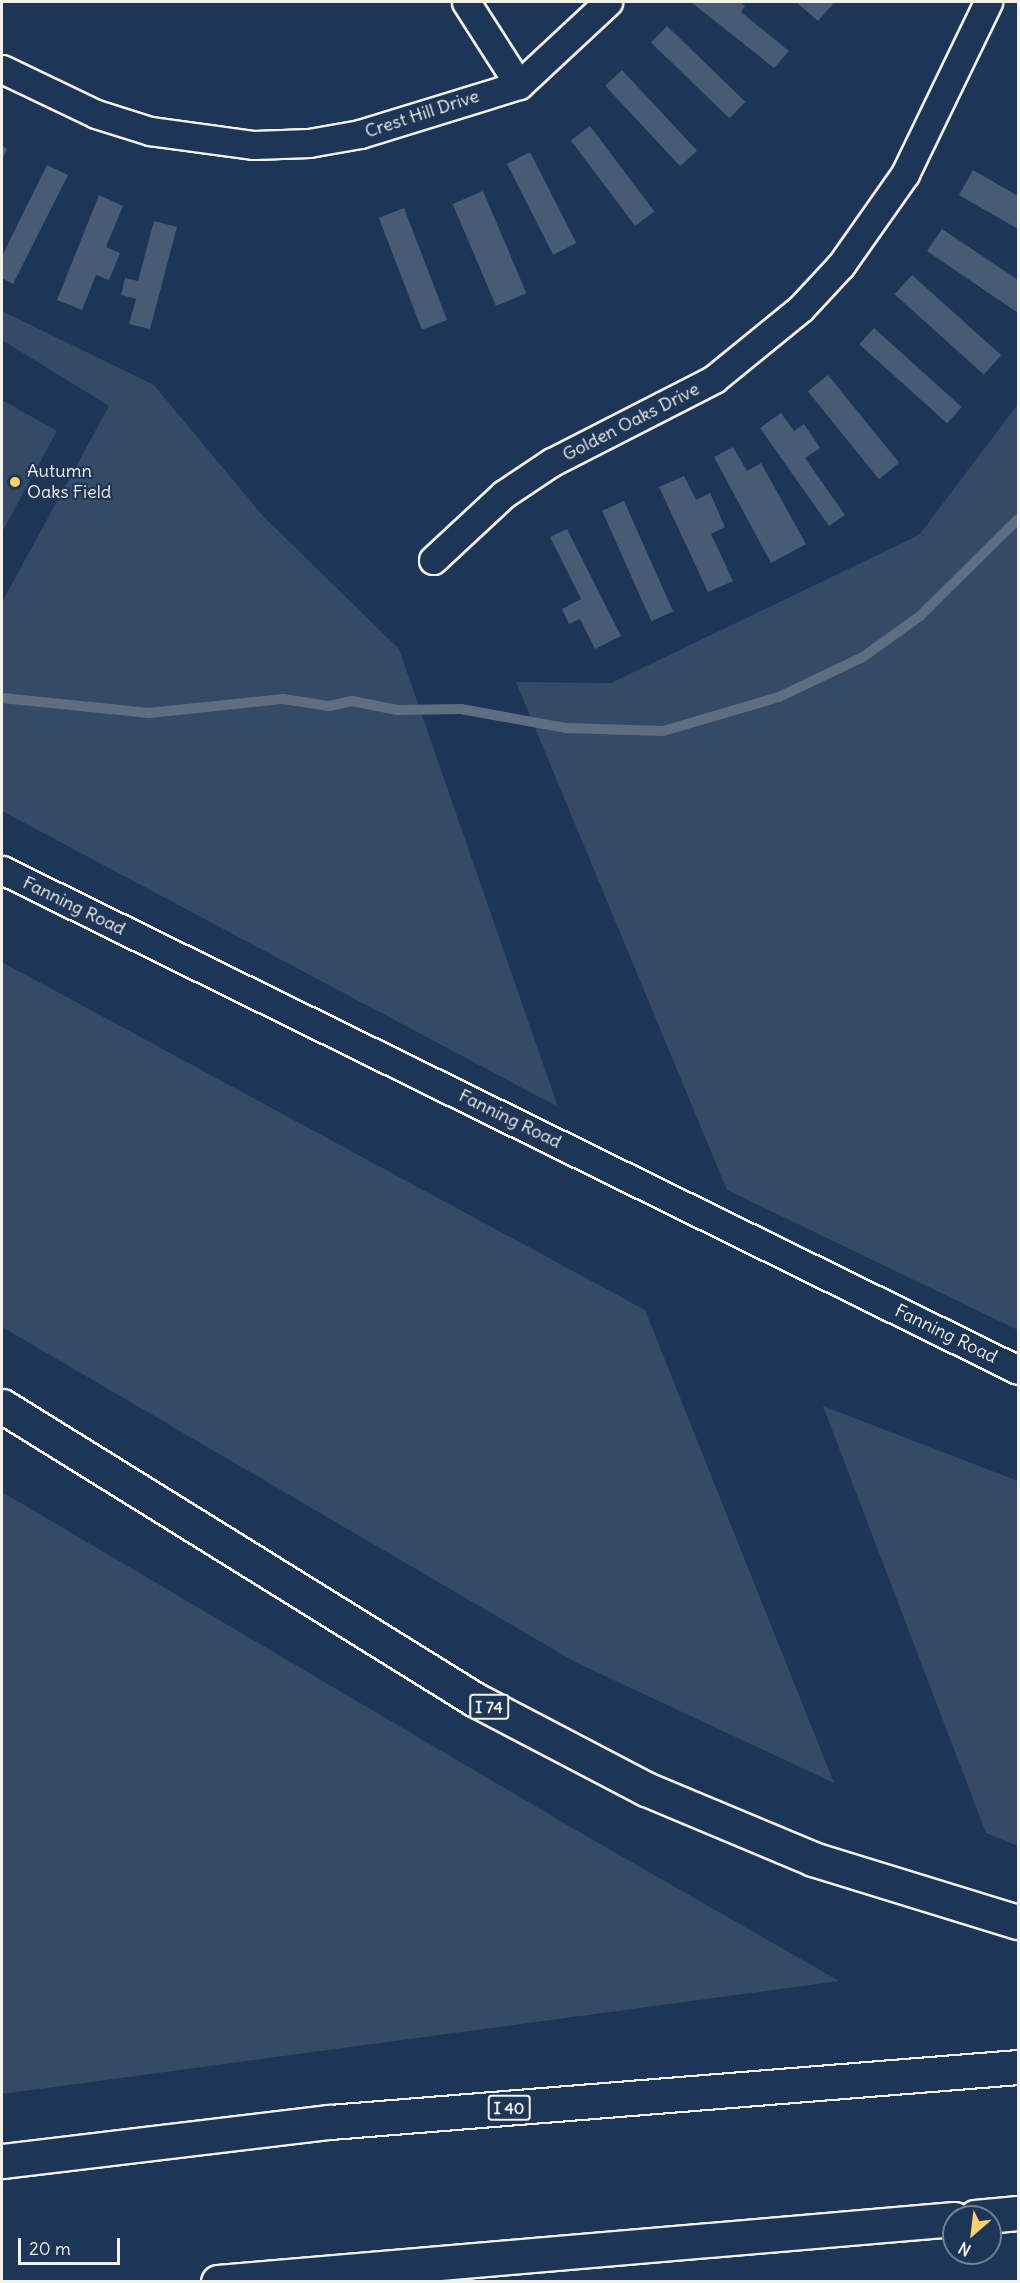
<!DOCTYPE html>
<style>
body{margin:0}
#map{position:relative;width:1020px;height:2283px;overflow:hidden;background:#1d3557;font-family:Delius,sans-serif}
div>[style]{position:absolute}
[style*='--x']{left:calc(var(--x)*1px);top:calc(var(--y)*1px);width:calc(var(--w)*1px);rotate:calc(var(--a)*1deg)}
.green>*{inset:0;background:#354a67}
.stream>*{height:10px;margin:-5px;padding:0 5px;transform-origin:5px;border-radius:5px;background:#5e6d82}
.building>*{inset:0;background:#485b74;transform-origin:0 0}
.roads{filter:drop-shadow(2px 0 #f4f1e8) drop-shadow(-2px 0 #f4f1e8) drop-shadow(0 2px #f4f1e8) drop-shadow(0 -2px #f4f1e8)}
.minor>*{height:27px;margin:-13.5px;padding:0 13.5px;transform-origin:13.5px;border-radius:13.5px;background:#1d3557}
.motorway>*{height:33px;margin:-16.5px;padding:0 16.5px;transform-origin:16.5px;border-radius:16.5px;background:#1d3557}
.dots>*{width:16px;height:16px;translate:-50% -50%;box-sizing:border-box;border:3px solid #1d3557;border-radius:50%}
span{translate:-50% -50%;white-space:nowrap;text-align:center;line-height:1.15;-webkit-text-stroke:4.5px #1d3557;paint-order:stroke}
.shield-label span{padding:2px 4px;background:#1d3557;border:2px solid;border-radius:4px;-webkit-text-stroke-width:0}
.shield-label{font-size:16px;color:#f4f1e8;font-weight:700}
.street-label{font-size:18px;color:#f4f1e8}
.poi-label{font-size:18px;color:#f4f1e8}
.left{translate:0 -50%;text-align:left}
.frame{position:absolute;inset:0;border:3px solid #f4f1e8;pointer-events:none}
.north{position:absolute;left:942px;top:2205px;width:60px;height:60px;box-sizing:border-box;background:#1d3557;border:2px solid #738091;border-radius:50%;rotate:208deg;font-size:16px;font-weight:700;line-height:24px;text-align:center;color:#f4f1e8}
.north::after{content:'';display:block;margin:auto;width:21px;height:27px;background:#ffd166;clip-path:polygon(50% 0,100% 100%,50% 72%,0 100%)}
.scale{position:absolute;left:18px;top:2238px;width:102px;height:27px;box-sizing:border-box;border:3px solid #f4f1e8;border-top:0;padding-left:8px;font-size:18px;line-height:21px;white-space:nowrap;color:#f4f1e8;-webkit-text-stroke:4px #1d3557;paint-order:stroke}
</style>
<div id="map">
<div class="green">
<i style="clip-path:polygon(2px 311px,154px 385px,263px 516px,399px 649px,558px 1107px,2px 811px,2px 602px,109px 406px,2px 340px)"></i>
<i style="clip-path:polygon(2px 400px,57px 431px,2px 532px)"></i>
<i style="clip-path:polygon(1018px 404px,1018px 1330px,727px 1190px,516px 682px,611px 683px,919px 535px)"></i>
<i style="clip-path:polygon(2px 962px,645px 1310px,834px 1783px,575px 1662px,2px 1327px)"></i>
<i style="clip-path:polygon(823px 1406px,1018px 1481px,1018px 1846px,986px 1833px)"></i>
<i style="clip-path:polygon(2px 1492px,574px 1829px,839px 1981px,2px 2094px)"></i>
</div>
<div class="stream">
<i style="--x:2;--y:698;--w:148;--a:5.8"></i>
<i style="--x:149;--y:713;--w:135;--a:-6"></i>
<i style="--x:283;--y:699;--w:47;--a:8.7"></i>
<i style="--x:329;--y:706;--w:24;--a:-12"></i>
<i style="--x:352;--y:701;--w:46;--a:11.3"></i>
<i style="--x:397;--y:710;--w:64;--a:-0.9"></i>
<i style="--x:461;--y:709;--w:107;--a:10.3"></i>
<i style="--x:566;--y:728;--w:97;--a:1.8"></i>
<i style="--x:663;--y:731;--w:121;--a:-16.3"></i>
<i style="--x:779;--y:697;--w:93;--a:-25.5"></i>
<i style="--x:863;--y:657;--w:70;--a:-35.7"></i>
<i style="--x:920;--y:616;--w:138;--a:-44.7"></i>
</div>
<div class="building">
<i style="clip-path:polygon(691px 2px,740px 2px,745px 6px,741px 12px,789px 51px,774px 68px)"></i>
<i style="clip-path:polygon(796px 2px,831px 2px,833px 4px,818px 21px)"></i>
<i style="left:667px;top:26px;width:109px;height:23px;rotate:44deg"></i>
<i style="left:622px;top:70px;width:110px;height:23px;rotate:47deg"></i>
<i style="left:590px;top:126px;width:107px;height:24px;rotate:53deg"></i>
<i style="clip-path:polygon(2px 146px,7px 149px,2px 160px)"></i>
<i style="left:530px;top:152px;width:102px;height:26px;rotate:63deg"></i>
<i style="clip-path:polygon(47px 165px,68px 175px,13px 284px,2px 278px,2px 256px)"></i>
<i style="clip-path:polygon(973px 170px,1018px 196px,1018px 229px,959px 195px)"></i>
<i style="left:483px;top:191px;width:111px;height:33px;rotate:67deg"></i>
<i style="clip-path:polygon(99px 195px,123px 206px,106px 247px,120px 253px,109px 280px,96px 275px,82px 310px,57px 300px)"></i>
<i style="left:404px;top:208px;width:120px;height:27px;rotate:69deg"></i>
<i style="clip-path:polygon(154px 221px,177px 227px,150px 329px,129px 324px,136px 299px,121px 295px,125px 278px,138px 281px)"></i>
<i style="clip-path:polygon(942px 229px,1018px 280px,1018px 313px,927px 251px)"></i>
<i style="left:912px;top:275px;width:120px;height:26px;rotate:42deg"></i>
<i style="left:874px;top:328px;width:118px;height:22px;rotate:42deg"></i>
<i style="left:828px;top:375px;width:113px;height:26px;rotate:51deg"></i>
<i style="clip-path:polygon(781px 413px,794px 431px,804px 424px,820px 448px,805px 458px,845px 515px,829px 526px,760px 428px)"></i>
<i style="clip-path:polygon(733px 447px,747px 471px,761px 463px,806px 544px,771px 563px,714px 457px)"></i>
<i style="clip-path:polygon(684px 476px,696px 500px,710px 493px,725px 527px,711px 534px,733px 581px,708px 592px,659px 487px)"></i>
<i style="left:624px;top:501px;width:121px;height:24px;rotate:66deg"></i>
<i style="clip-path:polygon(567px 529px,621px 636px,595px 649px,580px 619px,569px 624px,562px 609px,581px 599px,550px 537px)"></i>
</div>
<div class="roads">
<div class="minor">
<i style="--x:466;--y:2;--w:98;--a:57.4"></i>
<i style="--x:2;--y:69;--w:104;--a:25.6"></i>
<i style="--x:96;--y:114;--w:57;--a:17.5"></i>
<i style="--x:150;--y:131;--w:105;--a:7.7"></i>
<i style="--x:254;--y:145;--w:55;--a:-2.1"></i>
<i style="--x:309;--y:143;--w:52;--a:-10"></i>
<i style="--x:360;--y:134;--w:166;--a:-17.1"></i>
<i style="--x:519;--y:85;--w:122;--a:-43"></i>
<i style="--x:433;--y:560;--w:97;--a:-42.9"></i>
<i style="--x:504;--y:494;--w:58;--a:-33.7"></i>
<i style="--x:552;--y:462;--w:182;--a:-27.1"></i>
<i style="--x:714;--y:379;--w:112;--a:-39.2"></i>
<i style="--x:801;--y:308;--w:59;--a:-47.1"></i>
<i style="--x:841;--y:265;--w:111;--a:-54.9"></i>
<i style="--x:905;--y:174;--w:191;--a:-64.2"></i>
<i style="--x:2;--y:870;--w:1132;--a:26.2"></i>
</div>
<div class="motorway">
<i style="--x:2;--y:1406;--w:556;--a:31.83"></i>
<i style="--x:474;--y:1699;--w:194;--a:27.6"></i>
<i style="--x:646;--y:1789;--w:181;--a:22.7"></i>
<i style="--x:813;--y:1859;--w:214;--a:17.1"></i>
<i style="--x:2;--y:2161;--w:330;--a:-6.8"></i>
<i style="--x:330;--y:2122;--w:690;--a:-4.57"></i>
<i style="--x:975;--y:2217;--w:43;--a:-5.3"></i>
<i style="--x:218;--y:2282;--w:739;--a:-4.89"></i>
</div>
</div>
<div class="dots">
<i style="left:15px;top:482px;background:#ffd166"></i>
</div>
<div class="shield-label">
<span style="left:489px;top:1707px">I 74</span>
<span style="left:509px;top:2108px">I 40</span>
</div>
<div class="street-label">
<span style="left:422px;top:114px;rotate:-18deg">Crest Hill Drive</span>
<span style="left:631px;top:422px;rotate:-27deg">Golden Oaks Drive</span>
<span style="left:74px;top:906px;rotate:26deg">Fanning Road</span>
<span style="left:510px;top:1119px;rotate:26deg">Fanning Road</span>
<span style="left:946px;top:1334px;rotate:26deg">Fanning Road</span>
</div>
<div class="poi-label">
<span class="left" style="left:27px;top:482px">Autumn<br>Oaks Field</span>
</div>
<div class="frame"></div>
<div class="north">N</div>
<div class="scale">20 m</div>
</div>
